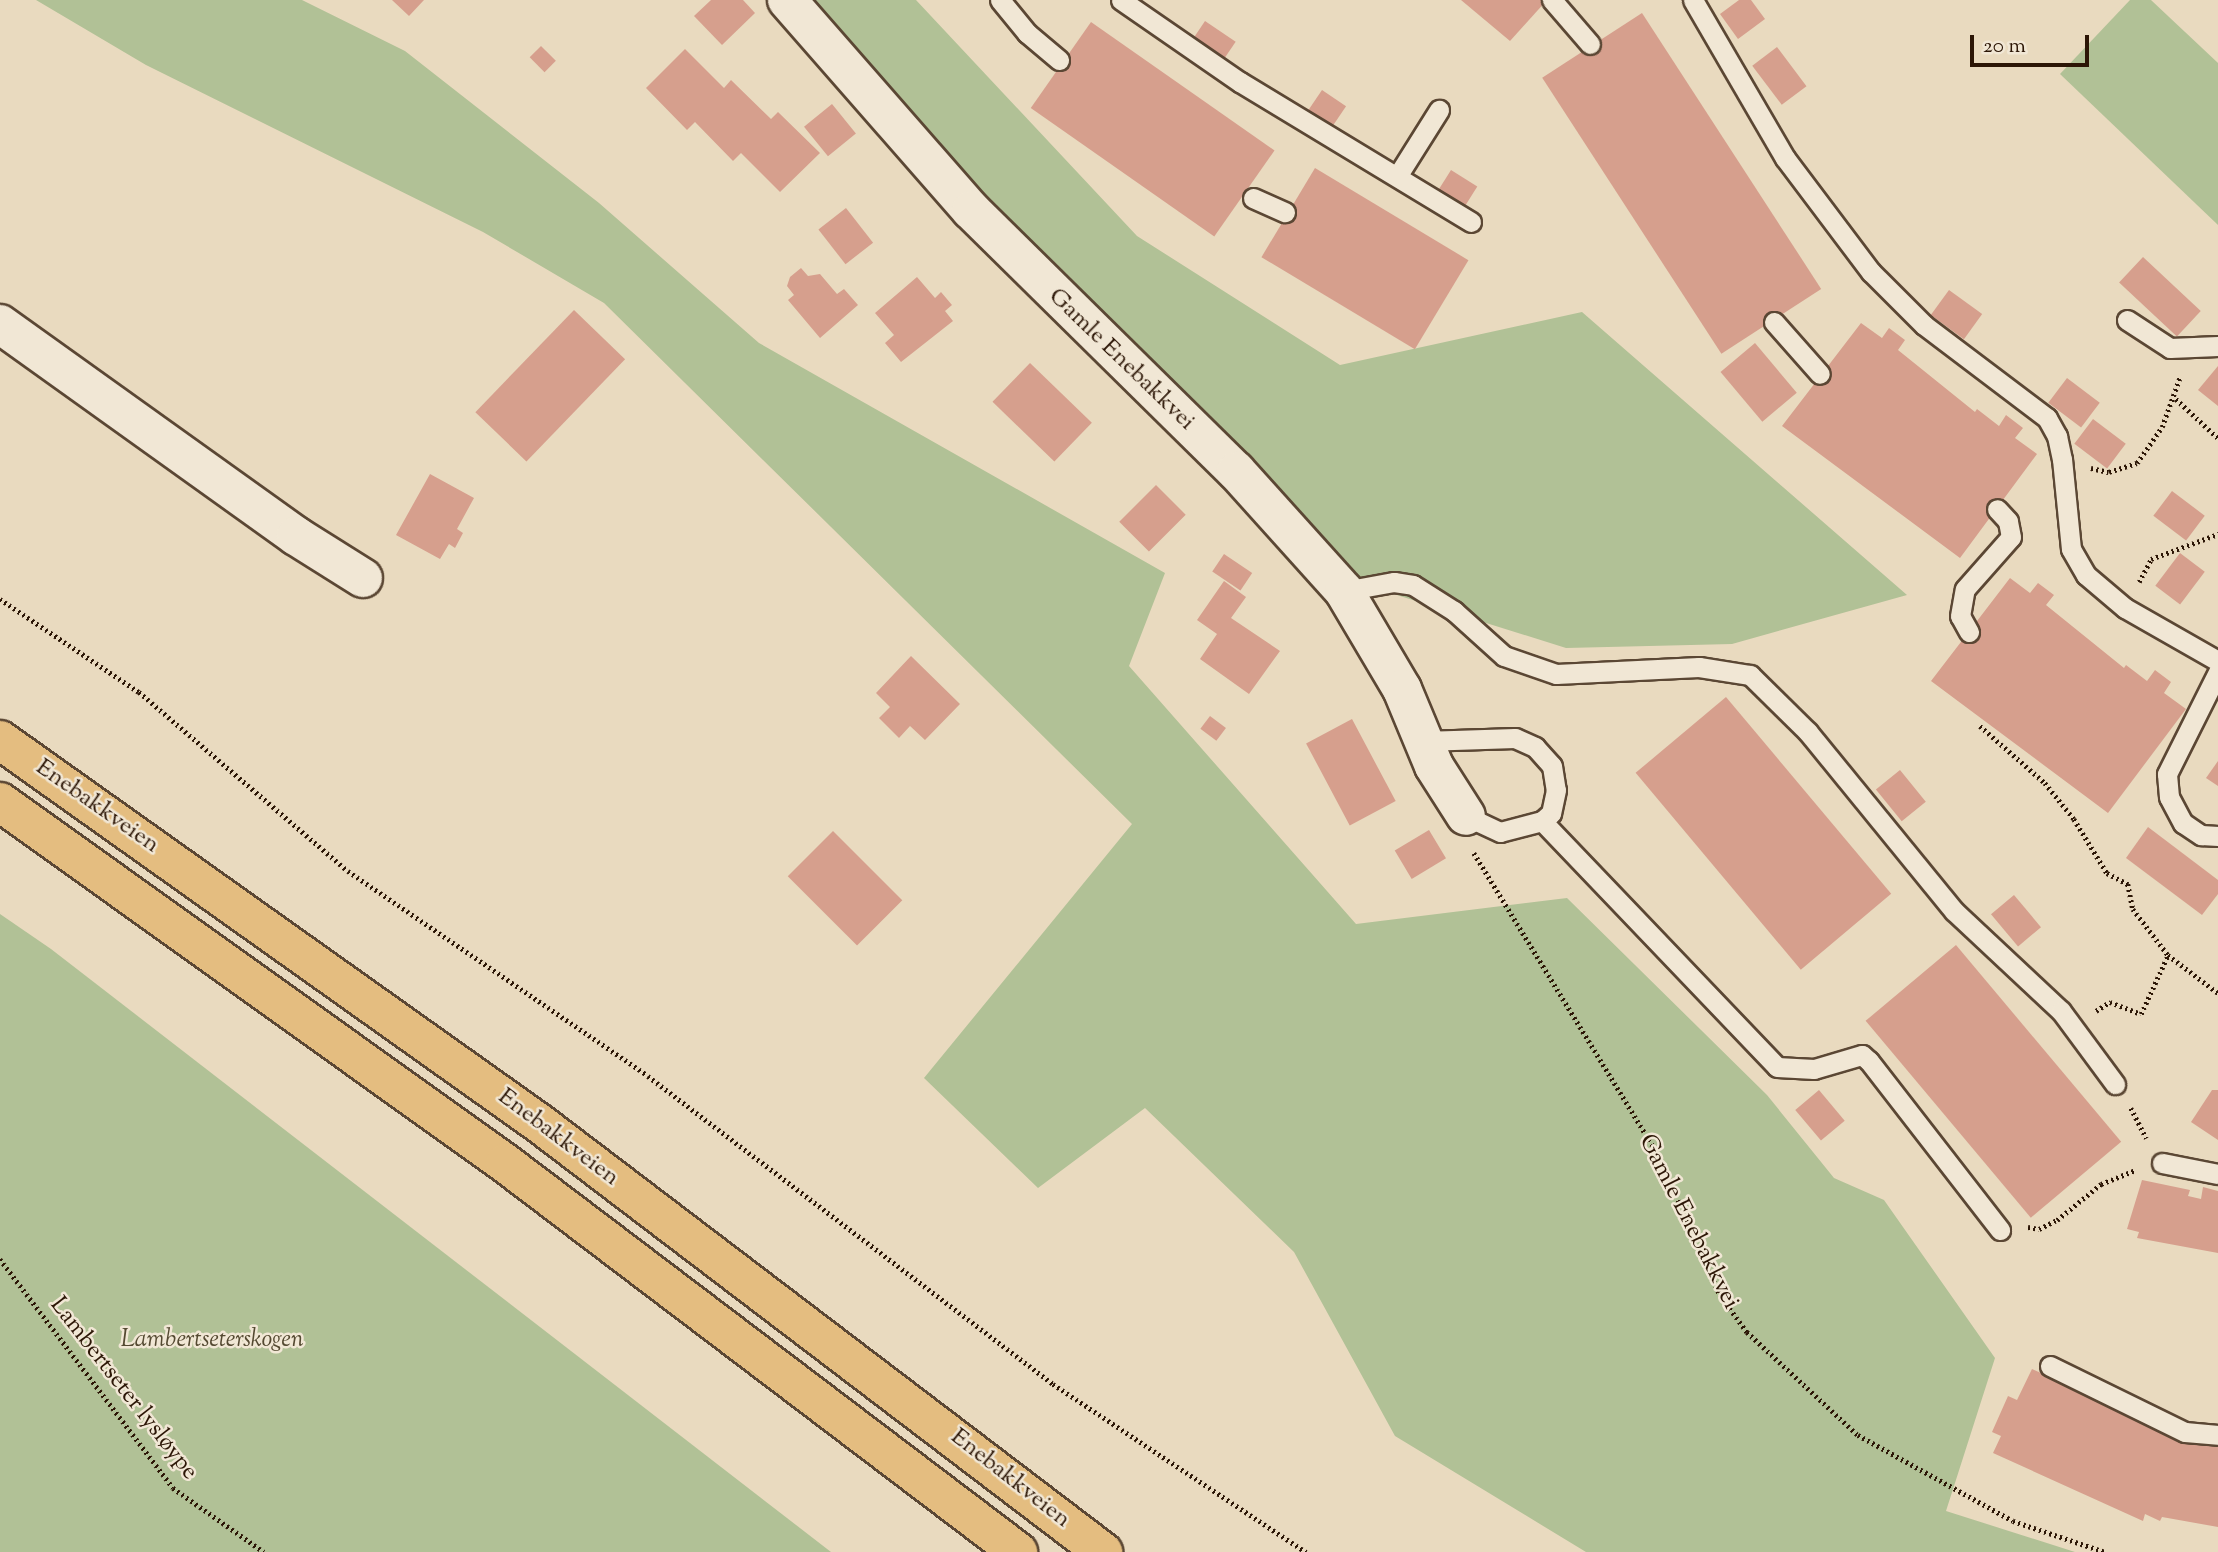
<!DOCTYPE html>
<meta charset="utf-8">
<style>
body{margin:0}
#map{position:relative;width:2218px;height:1552px;overflow:hidden;background:#e9dabf;font-family:"Sorts Mill Goudy",serif}
div>[style]{position:absolute}
[style*='--x']{left:calc(var(--x)*1px);top:calc(var(--y)*1px);width:calc(var(--w)*1px);rotate:calc(var(--a)*1deg)}
.green>*{inset:0;background:#b1c196}
.building>*{inset:0;background:#d69f8d;transform-origin:0 0}
.path>*{height:4.5px;margin-top:-2.25px;transform-origin:0;background:repeating-linear-gradient(90deg,#2c1606 0 2px,transparent 0 5.5px)}
.roads{filter:drop-shadow(2px 0 #5b4734) drop-shadow(-2px 0 #5b4734) drop-shadow(0 2px #5b4734) drop-shadow(0 -2px #5b4734)}
.lane>*{height:19px;margin:-9.5px;padding:0 9.5px;transform-origin:9.5px;border-radius:9.5px;background:#f1e7d5}
.street>*{height:38px;margin:-19px;padding:0 19px;transform-origin:19px;border-radius:19px;background:#f1e7d5}
.highway>*{height:38px;margin:-19px;padding:0 19px;transform-origin:19px;border-radius:19px;background:#e4bd80}
span{translate:-50% -50%;white-space:nowrap;text-align:center;line-height:1.15;-webkit-text-stroke:5px #f1e7d5;paint-order:stroke}
.street-label{font-size:24px;color:#2c1606}
.park-label{font-size:24px;color:#544931;font-style:italic}
.scale{position:absolute;left:1970px;top:35px;width:119px;height:32px;box-sizing:border-box;border:4px solid #2c1606;border-top:0;padding-left:9px;font-size:21px;line-height:24px;white-space:nowrap;color:#2c1606;-webkit-text-stroke:5px #f1e7d5;paint-order:stroke}
</style>
<div id="map">
<div class="green">
<i style="clip-path:polygon(36px 0,302px 0,405px 51px,599px 203px,759px 343px,1165px 573px,1129px 666px,1356px 924px,1567px 898px,1767px 1095px,1834px 1178px,1884px 1200px,1995px 1358px,1946px 1511px,2075px 1552px,1586px 1552px,1395px 1436px,1294px 1252px,1145px 1108px,1038px 1188px,924px 1078px,1132px 824px,604px 303px,483px 232px,146px 65px)"></i>
<i style="clip-path:polygon(808px 0,916px 0,1137px 236px,1340px 365px,1582px 312px,1907px 595px,1732px 644px,1566px 648px,1349px 580px,836px 42px)"></i>
<i style="clip-path:polygon(2130px 0,2151px 0,2218px 63px,2218px 225px,2060px 74px)"></i>
<i style="clip-path:polygon(0 914px,51px 949px,831px 1552px,0 1552px)"></i>
</div>
<div class="building">
<i style="clip-path:polygon(392px 0,424px 0,409px 16px)"></i>
<i style="clip-path:polygon(711px 0,743px 0,755px 13px,722px 45px,694px 16px)"></i>
<i style="clip-path:polygon(1461px 0,1547px 0,1510px 41px)"></i>
<i style="clip-path:polygon(1739px 0,1751px 0,1765px 19px,1738px 39px,1720px 14px)"></i>
<i style="left:1642px;top:13px;width:329px;height:119px;rotate:57deg"></i>
<i style="left:1205px;top:21px;width:37px;height:24px;rotate:34deg"></i>
<i style="left:1091px;top:22px;width:224px;height:105px;rotate:35deg"></i>
<i style="left:541px;top:46px;width:21px;height:16px;rotate:45deg"></i>
<i style="left:1777px;top:47px;width:49px;height:31px;rotate:53deg"></i>
<i style="clip-path:polygon(685px 49px,724px 88px,731px 80px,771px 119px,778px 112px,820px 153px,780px 192px,741px 153px,733px 161px,695px 122px,687px 130px,646px 88px)"></i>
<i style="left:1322px;top:90px;width:29px;height:26px;rotate:34deg"></i>
<i style="left:832px;top:104px;width:38px;height:36px;rotate:51deg"></i>
<i style="left:1315px;top:168px;width:179px;height:104px;rotate:31deg"></i>
<i style="left:1451px;top:170px;width:31px;height:24px;rotate:32deg"></i>
<i style="left:846px;top:208px;width:44px;height:35px;rotate:52deg"></i>
<i style="left:2143px;top:257px;width:79px;height:35px;rotate:43deg"></i>
<i style="clip-path:polygon(801px 268px,808px 276px,820px 274px,837px 294px,844px 289px,858px 305px,820px 338px,788px 300px,794px 295px,787px 286px,790px 277px)"></i>
<i style="clip-path:polygon(917px 277px,935px 298px,941px 292px,952px 305px,945px 311px,953px 321px,901px 362px,885px 343px,894px 335px,875px 313px)"></i>
<i style="left:1949px;top:290px;width:41px;height:31px;rotate:36deg"></i>
<i style="left:574px;top:310px;width:71px;height:142px;rotate:44deg"></i>
<i style="clip-path:polygon(1861px 323px,1882px 338px,1889px 328px,1905px 340px,1898px 350px,1975px 412px,1977px 409px,1999px 426px,2006px 415px,2023px 428px,2015px 438px,2037px 454px,1960px 558px,1782px 426px)"></i>
<i style="left:1755px;top:343px;width:65px;height:45px;rotate:50deg"></i>
<i style="left:1030px;top:363px;width:86px;height:54px;rotate:44deg"></i>
<i style="clip-path:polygon(2218px 366px,2218px 406px,2198px 390px)"></i>
<i style="left:2067px;top:378px;width:41px;height:31px;rotate:37deg"></i>
<i style="left:2093px;top:419px;width:41px;height:31px;rotate:37deg"></i>
<i style="clip-path:polygon(430px 474px,474px 498px,457px 529px,463px 533px,455px 548px,449px 544px,440px 559px,396px 535px)"></i>
<i style="left:1156px;top:485px;width:42px;height:52px;rotate:45deg"></i>
<i style="left:2172px;top:491px;width:41px;height:31px;rotate:37deg"></i>
<i style="left:2180px;top:553px;width:31px;height:41px;rotate:37deg"></i>
<i style="left:1224px;top:554px;width:34px;height:21px;rotate:34deg"></i>
<i style="clip-path:polygon(2010px 578px,2030px 593px,2038px 583px,2054px 595px,2046px 605px,2124px 668px,2126px 665px,2147px 681px,2155px 670px,2171px 682px,2164px 693px,2186px 709px,2108px 813px,1931px 681px)"></i>
<i style="clip-path:polygon(1224px 581px,1246px 597px,1231px 618px,1280px 651px,1249px 694px,1200px 659px,1217px 634px,1197px 620px)"></i>
<i style="clip-path:polygon(911px 656px,960px 704px,925px 740px,910px 726px,899px 738px,879px 718px,890px 707px,876px 693px)"></i>
<i style="left:1726px;top:697px;width:257px;height:118px;rotate:50deg"></i>
<i style="left:1210px;top:716px;width:20px;height:16px;rotate:37deg"></i>
<i style="left:1352px;top:719px;width:93px;height:52px;rotate:62deg"></i>
<i style="clip-path:polygon(2218px 761px,2218px 786px,2206px 778px)"></i>
<i style="left:1900px;top:770px;width:41px;height:31px;rotate:51deg"></i>
<i style="clip-path:polygon(2148px 827px,2218px 880px,2218px 894px,2202px 915px,2126px 858px)"></i>
<i style="left:1429px;top:830px;width:33px;height:40px;rotate:59deg"></i>
<i style="left:833px;top:831px;width:98px;height:64px;rotate:45deg"></i>
<i style="left:2014px;top:895px;width:42px;height:30px;rotate:50deg"></i>
<i style="left:1956px;top:945px;width:257px;height:118px;rotate:50deg"></i>
<i style="left:1819px;top:1090px;width:40px;height:31px;rotate:50deg"></i>
<i style="clip-path:polygon(2212px 1090px,2218px 1090px,2218px 1140px,2191px 1122px)"></i>
<i style="clip-path:polygon(2142px 1180px,2190px 1190px,2188px 1196px,2201px 1199px,2203px 1187px,2218px 1191px,2218px 1253px,2137px 1238px,2139px 1232px,2127px 1229px)"></i>
<i style="clip-path:polygon(2032px 1369px,2188px 1439px,2218px 1440px,2218px 1527px,2162px 1517px,2160px 1521px,2145px 1514px,2143px 1521px,1993px 1453px,2001px 1436px,1992px 1432px,2008px 1396px,2017px 1400px)"></i>
</div>
<div class="path">
<i style="--x:2176;--y:399;--w:57;--a:42.9"></i>
<i style="--x:2091;--y:468;--w:18;--a:13"></i>
<i style="--x:2109;--y:472;--w:29;--a:-18"></i>
<i style="--x:2137;--y:463;--w:44;--a:-55.2"></i>
<i style="--x:2162;--y:427;--w:53;--a:-70.2"></i>
<i style="--x:2139;--y:582;--w:26;--a:-62"></i>
<i style="--x:2151;--y:559;--w:72;--a:-20.5"></i>
<i style="--x:0;--y:599;--w:167;--a:33.8"></i>
<i style="--x:139;--y:692;--w:275;--a:40.6"></i>
<i style="--x:348;--y:871;--w:363;--a:34.3"></i>
<i style="--x:648;--y:1076;--w:509;--a:37.25"></i>
<i style="--x:1053;--y:1384;--w:304;--a:33.6"></i>
<i style="--x:1980;--y:726;--w:86;--a:41.2"></i>
<i style="--x:2045;--y:783;--w:46;--a:51.1"></i>
<i style="--x:2074;--y:819;--w:63;--a:58.6"></i>
<i style="--x:2107;--y:873;--w:24;--a:28"></i>
<i style="--x:2128;--y:884;--w:25;--a:79"></i>
<i style="--x:2133;--y:909;--w:58;--a:52.7"></i>
<i style="--x:2168;--y:955;--w:63;--a:37.2"></i>
<i style="--x:1474;--y:853;--w:354;--a:58.6"></i>
<i style="--x:1658;--y:1155;--w:153;--a:66.1"></i>
<i style="--x:1720;--y:1295;--w:46;--a:53.9"></i>
<i style="--x:1747;--y:1332;--w:151;--a:42.9"></i>
<i style="--x:1858;--y:1435;--w:177;--a:29"></i>
<i style="--x:2013;--y:1521;--w:97;--a:18.6"></i>
<i style="--x:2096;--y:1011;--w:17;--a:-33"></i>
<i style="--x:2110;--y:1002;--w:33;--a:21"></i>
<i style="--x:2141;--y:1014;--w:65;--a:-65.4"></i>
<i style="--x:2131;--y:1108;--w:34;--a:63"></i>
<i style="--x:2028;--y:1227;--w:11;--a:10"></i>
<i style="--x:2039;--y:1229;--w:20;--a:-27"></i>
<i style="--x:2057;--y:1220;--w:57;--a:-39.3"></i>
<i style="--x:2101;--y:1184;--w:37;--a:-22"></i>
<i style="--x:0;--y:1259;--w:287;--a:52.9"></i>
<i style="--x:173;--y:1488;--w:111;--a:35.1"></i>
</div>
<div class="roads">
<div class="lane">
<i style="--x:1000;--y:0;--w:43;--a:50.7"></i>
<i style="--x:1027;--y:33;--w:42;--a:40.2"></i>
<i style="--x:1121;--y:0;--w:145;--a:34.6"></i>
<i style="--x:1240;--y:82;--w:270;--a:31.2"></i>
<i style="--x:1552;--y:0;--w:58;--a:49.2"></i>
<i style="--x:1693;--y:0;--w:183;--a:59.8"></i>
<i style="--x:1785;--y:158;--w:143;--a:53"></i>
<i style="--x:1871;--y:272;--w:75;--a:45"></i>
<i style="--x:1924;--y:325;--w:154;--a:37.1"></i>
<i style="--x:2047;--y:418;--w:21;--a:61"></i>
<i style="--x:2057;--y:436;--w:24;--a:78"></i>
<i style="--x:2062;--y:459;--w:90;--a:84.3"></i>
<i style="--x:2071;--y:549;--w:30;--a:60"></i>
<i style="--x:2086;--y:575;--w:51;--a:40.2"></i>
<i style="--x:2125;--y:608;--w:107;--a:29.7"></i>
<i style="--x:1398;--y:175;--w:77;--a:-57.8"></i>
<i style="--x:1253;--y:198;--w:35;--a:24"></i>
<i style="--x:2127;--y:320;--w:51;--a:33.1"></i>
<i style="--x:2170;--y:348;--w:48;--a:-2.4"></i>
<i style="--x:1774;--y:322;--w:69;--a:48.5"></i>
<i style="--x:1344;--y:591;--w:51;--a:-10.2"></i>
<i style="--x:1394;--y:582;--w:19;--a:9"></i>
<i style="--x:1413;--y:585;--w:49;--a:32.4"></i>
<i style="--x:1454;--y:611;--w:67;--a:42"></i>
<i style="--x:1504;--y:656;--w:55;--a:19.1"></i>
<i style="--x:1556;--y:674;--w:143;--a:-2.8"></i>
<i style="--x:1699;--y:667;--w:52;--a:8.9"></i>
<i style="--x:1750;--y:675;--w:81;--a:44.5"></i>
<i style="--x:1808;--y:732;--w:231;--a:50.8"></i>
<i style="--x:1954;--y:911;--w:146;--a:43.1"></i>
<i style="--x:2061;--y:1011;--w:91;--a:53.5"></i>
<i style="--x:1969;--y:632;--w:18;--a:-119"></i>
<i style="--x:1960;--y:616;--w:27;--a:-80"></i>
<i style="--x:1965;--y:589;--w:69;--a:-48.5"></i>
<i style="--x:2011;--y:537;--w:16;--a:-101"></i>
<i style="--x:2008;--y:521;--w:16;--a:-133"></i>
<i style="--x:2218;--y:672;--w:114;--a:116.6"></i>
<i style="--x:2167;--y:774;--w:23;--a:85"></i>
<i style="--x:2169;--y:797;--w:30;--a:62"></i>
<i style="--x:2183;--y:823;--w:22;--a:34"></i>
<i style="--x:2201;--y:835;--w:17;--a:3"></i>
<i style="--x:1423;--y:741;--w:92;--a:-1.9"></i>
<i style="--x:1515;--y:738;--w:22;--a:24"></i>
<i style="--x:1535;--y:747;--w:25;--a:48"></i>
<i style="--x:1552;--y:766;--w:24;--a:81"></i>
<i style="--x:1556;--y:790;--w:24;--a:102"></i>
<i style="--x:1551;--y:813;--w:12;--a:138"></i>
<i style="--x:1542;--y:821;--w:43;--a:165.3"></i>
<i style="--x:1500;--y:832;--w:38;--a:-155"></i>
<i style="--x:1542;--y:821;--w:340;--a:46.3"></i>
<i style="--x:1777;--y:1067;--w:37;--a:3"></i>
<i style="--x:1814;--y:1069;--w:50;--a:-16.3"></i>
<i style="--x:1862;--y:1055;--w:9;--a:41"></i>
<i style="--x:1869;--y:1061;--w:214;--a:52.2"></i>
<i style="--x:2162;--y:1163;--w:57;--a:11.1"></i>
<i style="--x:2050;--y:1366;--w:150;--a:26.1"></i>
<i style="--x:2185;--y:1432;--w:33;--a:5"></i>
</div>
<div class="street">
<i style="--x:787;--y:0;--w:279;--a:48.8"></i>
<i style="--x:971;--y:210;--w:372;--a:44.6"></i>
<i style="--x:1236;--y:471;--w:161;--a:48"></i>
<i style="--x:1344;--y:591;--w:114;--a:59.4"></i>
<i style="--x:1402;--y:689;--w:83;--a:67.4"></i>
<i style="--x:1434;--y:766;--w:59;--a:57.4"></i>
<i style="--x:0;--y:324;--w:364;--a:35.6"></i>
<i style="--x:296;--y:536;--w:79;--a:32.1"></i>
</div>
<div class="highway">
<i style="--x:0;--y:740;--w:661;--a:35.4"></i>
<i style="--x:539;--y:1123;--w:709;--a:37.26"></i>
<i style="--x:0;--y:802;--w:621;--a:35.56"></i>
<i style="--x:505;--y:1163;--w:644;--a:37.17"></i>
</div>
</div>
<div class="street-label">
<span style="left:1121px;top:360px;rotate:44deg">Gamle Enebakkvei</span>
<span style="left:97px;top:807px;rotate:35deg">Enebakkveien</span>
<span style="left:558px;top:1138px;rotate:37deg">Enebakkveien</span>
<span style="left:1688px;top:1222px;rotate:63deg">Gamle Enebakkvei</span>
<span style="left:123px;top:1389px;rotate:52deg">Lambertseter lysløype</span>
<span style="left:1010px;top:1479px;rotate:38deg">Enebakkveien</span>
</div>
<div class="park-label">
<span style="left:212px;top:1341px">Lambertseterskogen</span>
</div>
<div class="scale">20 m</div>
</div>
